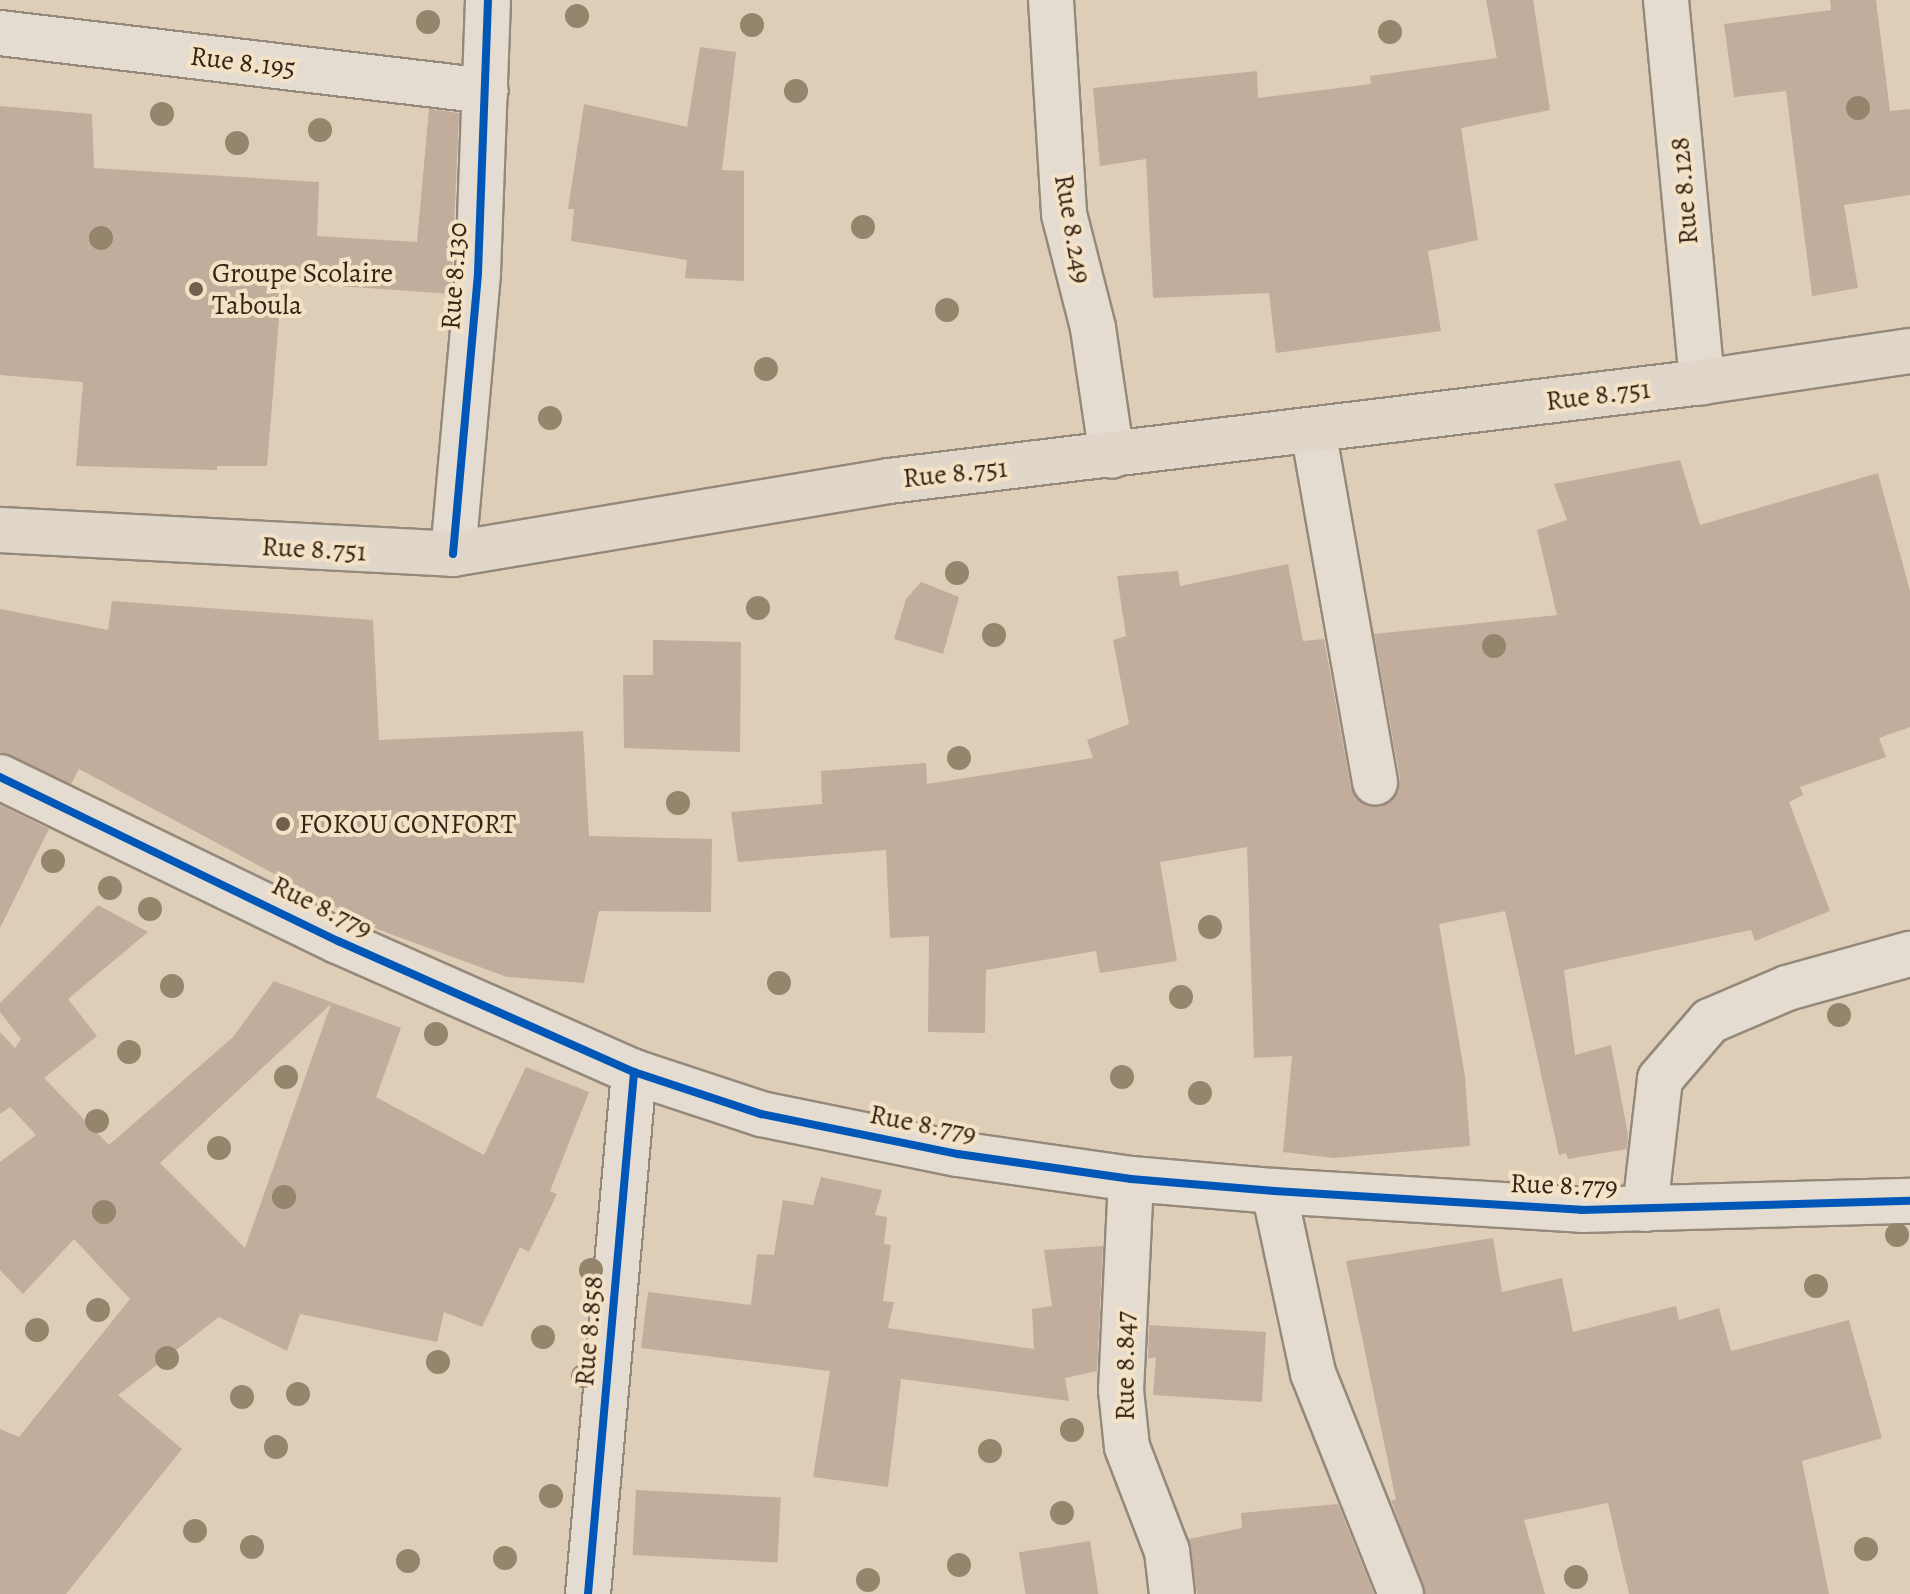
<!DOCTYPE html>
<style>
body{margin:0}
#map{position:relative;width:1910px;height:1594px;overflow:hidden;background:#deceb7;font-family:Alegreya,serif}
div>[style]{position:absolute}
[style*='--x']{left:calc(var(--x)*1px);top:calc(var(--y)*1px);width:calc(var(--w)*1px);rotate:calc(var(--a)*1deg)}
.building>*{inset:0;background:#c2ac9c;transform-origin:0 0}
.roads{filter:drop-shadow(2px 0 #94897a) drop-shadow(-2px 0 #94897a) drop-shadow(0 2px #94897a) drop-shadow(0 -2px #94897a)}
.minor>*{height:44px;margin:-22px;padding:0 22px;transform-origin:22px;border-radius:22px;background:#e4dcd0}
.major>*{height:44px;margin:-22px;padding:0 22px;transform-origin:22px;border-radius:22px;background:#e0d6c9}
.cycleway>*{height:8px;margin:-4px;padding:0 4px;transform-origin:4px;border-radius:4px;background:#0057b8}
.trees>*{width:24px;height:24px;margin:-12px;border-radius:50%;background:#95856d}
.dots>*{width:22px;height:22px;translate:-50% -50%;box-sizing:border-box;border:4px solid #f4e2c6;border-radius:50%}
span{translate:-50% -50%;white-space:nowrap;text-align:center;line-height:1.15;-webkit-text-stroke:8px #f4e2c6;paint-order:stroke}
.street-label{font-size:28px;color:#372416}
.poi-label{font-size:28px;color:#372416}
.left{translate:0 -50%;text-align:left}
</style>
<div id="map">
<div class="building">
<i style="clip-path:polygon(1486px 0,1533px 0,1550px 110px,1461px 128px,1478px 240px,1428px 251px,1441px 331px,1276px 353px,1269px 293px,1153px 298px,1146px 159px,1100px 166px,1093px 88px,1257px 71px,1258px 98px,1371px 84px,1370px 76px,1497px 58px)"></i>
<i style="clip-path:polygon(1830px 0,1876px 0,1890px 111px,1910px 109px,1910px 195px,1844px 205px,1858px 288px,1812px 296px,1786px 91px,1734px 97px,1724px 24px,1831px 10px)"></i>
<i style="clip-path:polygon(700px 47px,736px 52px,722px 170px,744px 171px,744px 281px,685px 278px,687px 260px,571px 241px,574px 209px,568px 209px,584px 104px,687px 127px)"></i>
<i style="clip-path:polygon(0 106px,92px 114px,94px 168px,319px 182px,317px 236px,417px 242px,429px 109px,459px 113px,451px 294px,282px 282px,267px 466px,217px 466px,217px 470px,76px 466px,83px 382px,0 375px)"></i>
<i style="clip-path:polygon(1680px 460px,1700px 525px,1878px 473px,1910px 591px,1910px 727px,1879px 738px,1886px 757px,1800px 787px,1803px 795px,1789px 802px,1830px 911px,1755px 941px,1751px 930px,1564px 970px,1575px 1055px,1611px 1045px,1628px 1134px,1627px 1149px,1568px 1159px,1566px 1153px,1559px 1155px,1505px 911px,1439px 924px,1465px 1076px,1470px 1146px,1334px 1158px,1283px 1152px,1292px 1056px,1254px 1058px,1247px 847px,1160px 862px,1177px 961px,1100px 973px,1096px 951px,986px 970px,985px 1033px,928px 1032px,929px 936px,890px 938px,886px 850px,738px 862px,731px 812px,822px 804px,821px 771px,926px 763px,927px 784px,1093px 758px,1087px 740px,1129px 724px,1113px 640px,1126px 636px,1117px 576px,1178px 571px,1180px 586px,1288px 564px,1303px 641px,1324px 639px,1351px 788px,1366px 806px,1380px 807px,1398px 792px,1400px 779px,1374px 634px,1557px 615px,1537px 530px,1567px 520px,1554px 484px)"></i>
<i style="clip-path:polygon(921px 582px,959px 597px,943px 654px,894px 639px,906px 599px)"></i>
<i style="clip-path:polygon(112px 601px,373px 620px,379px 740px,583px 731px,589px 836px,712px 839px,711px 912px,599px 911px,584px 983px,507px 977px,377px 929px,79px 769px,71px 784px,0 752px,0 609px,108px 630px)"></i>
<i style="clip-path:polygon(653px 640px,741px 642px,740px 752px,624px 748px,623px 675px,653px 675px)"></i>
<i style="clip-path:polygon(0 805px,49px 829px,0 928px)"></i>
<i style="clip-path:polygon(evenodd,98px 905px,148px 932px,68px 999px,97px 1036px,44px 1078px,109px 1145px,233px 1037px,274px 981px,401px 1028px,376px 1097px,484px 1155px,526px 1067px,589px 1092px,550px 1191px,557px 1194px,529px 1252px,520px 1247px,482px 1327px,444px 1312px,437px 1342px,300px 1314px,287px 1351px,219px 1317px,118px 1395px,182px 1449px,66px 1594px,0 1594px,0 1429px,19px 1437px,130px 1299px,74px 1239px,23px 1294px,0 1270px,0 1162px,36px 1135px,10px 1107px,0 1114px,0 1032px,15px 1048px,21px 1039px,0 1012px,0 1003px,98px 905px,331px 1004px,245px 1248px,160px 1163px,331px 1004px)"></i>
<i style="clip-path:polygon(821px 1177px,882px 1190px,875px 1215px,887px 1217px,884px 1244px,891px 1245px,883px 1301px,894px 1302px,888px 1328px,1034px 1349px,1032px 1309px,1052px 1306px,1044px 1250px,1103px 1246px,1097px 1371px,1065px 1378px,1069px 1401px,901px 1379px,888px 1487px,813px 1477px,830px 1371px,641px 1348px,648px 1292px,751px 1305px,757px 1254px,774px 1255px,783px 1200px,813px 1205px)"></i>
<i style="clip-path:polygon(1493px 1238px,1502px 1292px,1562px 1278px,1573px 1332px,1676px 1306px,1679px 1320px,1719px 1308px,1731px 1351px,1849px 1320px,1882px 1438px,1802px 1461px,1829px 1594px,1629px 1594px,1608px 1503px,1524px 1520px,1545px 1594px,1425px 1594px,1391px 1500px,1396px 1500px,1346px 1261px)"></i>
<i style="clip-path:polygon(1149px 1325px,1266px 1332px,1262px 1402px,1153px 1395px,1156px 1357px,1148px 1359px)"></i>
<i style="left:636px;top:1490px;width:145px;height:65px;rotate:3deg"></i>
<i style="clip-path:polygon(1338px 1504px,1374px 1594px,1197px 1594px,1189px 1539px,1242px 1528px,1241px 1513px)"></i>
<i style="left:1090px;top:1541px;width:54px;height:72px;rotate:81deg"></i>
</div>
<div class="roads">
<div class="minor">
<i style="--x:1051;--y:0;--w:214;--a:86.5"></i>
<i style="--x:1064;--y:214;--w:118;--a:75.7"></i>
<i style="--x:1093;--y:328;--w:129;--a:81.6"></i>
<i style="--x:1666;--y:0;--w:384;--a:84.6"></i>
<i style="--x:0;--y:33;--w:489;--a:6.8"></i>
<i style="--x:1313;--y:430;--w:358;--a:80"></i>
<i style="--x:453;--y:554;--w:282;--a:-84.9"></i>
<i style="--x:478;--y:273;--w:273;--a:-87.9"></i>
<i style="--x:0;--y:777;--w:376;--a:25.9"></i>
<i style="--x:338;--y:941;--w:324;--a:23.9"></i>
<i style="--x:634;--y:1072;--w:134;--a:18.3"></i>
<i style="--x:761;--y:1114;--w:201;--a:11.5"></i>
<i style="--x:958;--y:1154;--w:175;--a:8.2"></i>
<i style="--x:1131;--y:1179;--w:144;--a:4.8"></i>
<i style="--x:1274;--y:1191;--w:308;--a:3.5"></i>
<i style="--x:1581;--y:1210;--w:329;--a:-1.6"></i>
<i style="--x:1131;--y:1179;--w:211;--a:92.7"></i>
<i style="--x:1121;--y:1390;--w:57;--a:84"></i>
<i style="--x:1127;--y:1447;--w:111;--a:69"></i>
<i style="--x:1167;--y:1551;--w:43;--a:83.4"></i>
<i style="--x:1274;--y:1191;--w:186;--a:77.9"></i>
<i style="--x:1313;--y:1373;--w:238;--a:68.3"></i>
<i style="--x:1645;--y:1209;--w:131;--a:-83.4"></i>
<i style="--x:1660;--y:1079;--w:77;--a:-49.2"></i>
<i style="--x:1710;--y:1021;--w:84;--a:-23.2"></i>
<i style="--x:1787;--y:988;--w:128;--a:-15.5"></i>
<i style="--x:588;--y:1594;--w:524;--a:-84.96"></i>
</div>
<div class="major">
<i style="--x:0;--y:530;--w:454;--a:3"></i>
<i style="--x:453;--y:554;--w:442;--a:-9.5"></i>
<i style="--x:889;--y:481;--w:819;--a:-6.94"></i>
<i style="--x:1702;--y:382;--w:210;--a:-8.5"></i>
</div>
</div>
<div class="cycleway">
<i style="--x:453;--y:554;--w:282;--a:-84.9"></i>
<i style="--x:478;--y:273;--w:273;--a:-87.9"></i>
<i style="--x:0;--y:777;--w:376;--a:25.9"></i>
<i style="--x:338;--y:941;--w:324;--a:23.9"></i>
<i style="--x:634;--y:1072;--w:134;--a:18.3"></i>
<i style="--x:761;--y:1114;--w:201;--a:11.5"></i>
<i style="--x:958;--y:1154;--w:175;--a:8.2"></i>
<i style="--x:1131;--y:1179;--w:144;--a:4.8"></i>
<i style="--x:1274;--y:1191;--w:308;--a:3.5"></i>
<i style="--x:1581;--y:1210;--w:329;--a:-1.6"></i>
<i style="--x:588;--y:1594;--w:524;--a:-84.96"></i>
</div>
<div class="trees">
<i style="left:577px;top:16px"></i>
<i style="left:428px;top:22px"></i>
<i style="left:752px;top:25px"></i>
<i style="left:1390px;top:32px"></i>
<i style="left:796px;top:91px"></i>
<i style="left:1858px;top:108px"></i>
<i style="left:162px;top:114px"></i>
<i style="left:320px;top:130px"></i>
<i style="left:237px;top:143px"></i>
<i style="left:863px;top:227px"></i>
<i style="left:101px;top:238px"></i>
<i style="left:947px;top:310px"></i>
<i style="left:766px;top:369px"></i>
<i style="left:550px;top:418px"></i>
<i style="left:957px;top:573px"></i>
<i style="left:758px;top:608px"></i>
<i style="left:994px;top:635px"></i>
<i style="left:1494px;top:646px"></i>
<i style="left:959px;top:758px"></i>
<i style="left:678px;top:803px"></i>
<i style="left:53px;top:861px"></i>
<i style="left:110px;top:888px"></i>
<i style="left:150px;top:909px"></i>
<i style="left:1210px;top:927px"></i>
<i style="left:779px;top:983px"></i>
<i style="left:172px;top:986px"></i>
<i style="left:1181px;top:997px"></i>
<i style="left:1839px;top:1015px"></i>
<i style="left:436px;top:1034px"></i>
<i style="left:129px;top:1052px"></i>
<i style="left:286px;top:1077px"></i>
<i style="left:1122px;top:1077px"></i>
<i style="left:1200px;top:1093px"></i>
<i style="left:97px;top:1121px"></i>
<i style="left:219px;top:1148px"></i>
<i style="left:284px;top:1197px"></i>
<i style="left:104px;top:1212px"></i>
<i style="left:1897px;top:1235px"></i>
<i style="left:591px;top:1270px"></i>
<i style="left:1816px;top:1286px"></i>
<i style="left:98px;top:1310px"></i>
<i style="left:37px;top:1330px"></i>
<i style="left:543px;top:1337px"></i>
<i style="left:167px;top:1358px"></i>
<i style="left:438px;top:1362px"></i>
<i style="left:583px;top:1376px"></i>
<i style="left:298px;top:1394px"></i>
<i style="left:242px;top:1397px"></i>
<i style="left:1072px;top:1430px"></i>
<i style="left:276px;top:1447px"></i>
<i style="left:990px;top:1451px"></i>
<i style="left:551px;top:1496px"></i>
<i style="left:1062px;top:1513px"></i>
<i style="left:195px;top:1531px"></i>
<i style="left:252px;top:1547px"></i>
<i style="left:1866px;top:1549px"></i>
<i style="left:505px;top:1558px"></i>
<i style="left:408px;top:1561px"></i>
<i style="left:959px;top:1565px"></i>
<i style="left:1576px;top:1577px"></i>
<i style="left:868px;top:1580px"></i>
</div>
<div class="dots">
<i style="left:196px;top:289px;background:#71604e"></i>
<i style="left:283px;top:824px;background:#71604e"></i>
</div>
<div class="street-label">
<span style="left:243px;top:62px;rotate:7deg">Rue 8.195</span>
<span style="left:1684px;top:191px;rotate:-95deg">Rue 8.128</span>
<span style="left:1073px;top:229px;rotate:80deg">Rue 8.249</span>
<span style="left:454px;top:276px;rotate:-86deg">Rue 8.130</span>
<span style="left:1598px;top:395px;rotate:-7deg">Rue 8.751</span>
<span style="left:955px;top:473px;rotate:-6deg">Rue 8.751</span>
<span style="left:314px;top:549px;rotate:3deg">Rue 8.751</span>
<span style="left:322px;top:907px;rotate:26deg">Rue 8.779</span>
<span style="left:923px;top:1124px;rotate:11deg">Rue 8.779</span>
<span style="left:1564px;top:1185px;rotate:2deg">Rue 8.779</span>
<span style="left:589px;top:1331px;rotate:-85deg">Rue 8.858</span>
<span style="left:1125px;top:1366px;rotate:-90deg">Rue 8.847</span>
</div>
<div class="poi-label">
<span class="left" style="left:212px;top:289px">Groupe Scolaire<br>Taboula</span>
<span class="left" style="left:299px;top:824px">FOKOU CONFORT</span>
</div>
</div>
